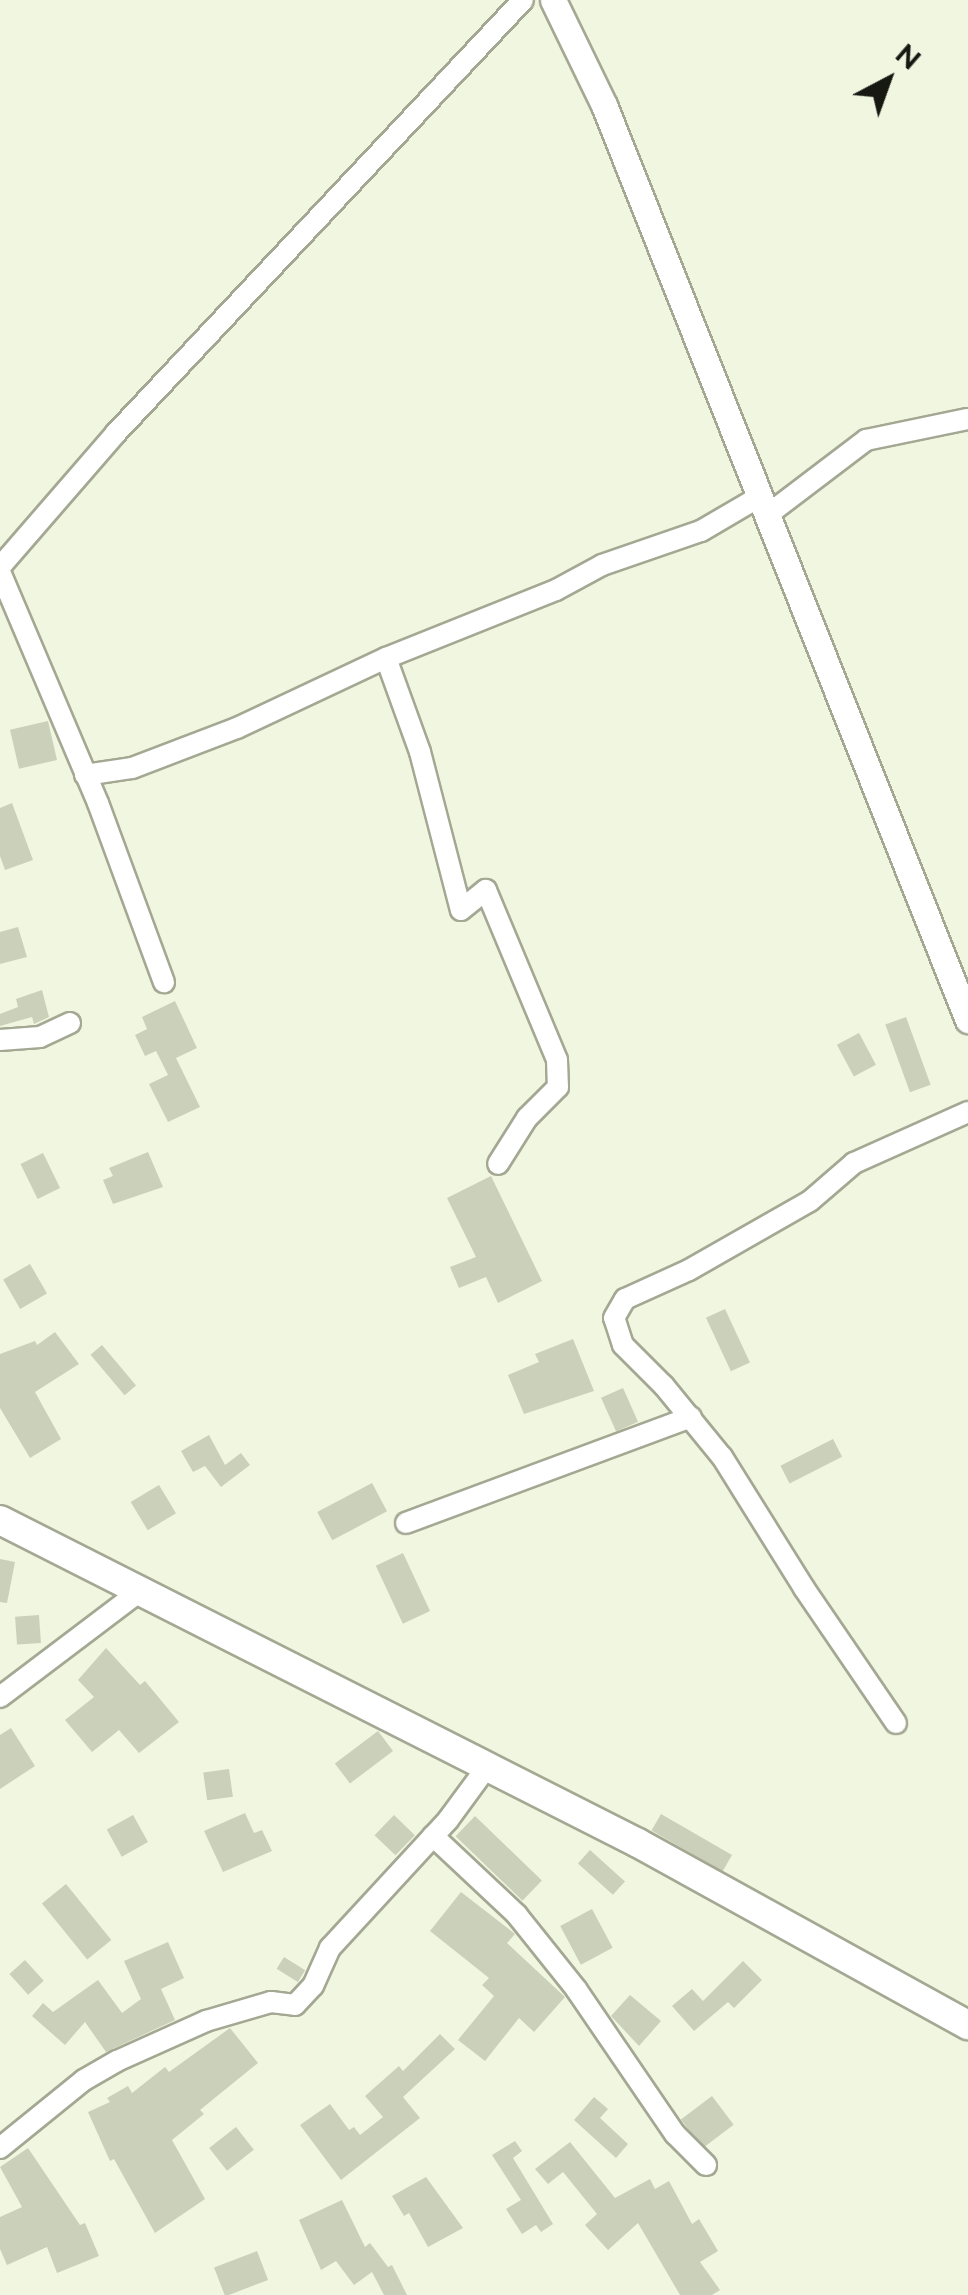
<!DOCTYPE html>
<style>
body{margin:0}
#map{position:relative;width:968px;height:2295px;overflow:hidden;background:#f1f6e0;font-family:Raleway,sans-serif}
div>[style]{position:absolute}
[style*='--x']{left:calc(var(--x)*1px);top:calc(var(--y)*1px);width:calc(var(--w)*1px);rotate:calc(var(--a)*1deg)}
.building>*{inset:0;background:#cbd0bb;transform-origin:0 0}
.roads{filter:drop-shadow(2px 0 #a4a893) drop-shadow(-2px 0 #a4a893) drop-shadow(0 2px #a4a893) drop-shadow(0 -2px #a4a893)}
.minor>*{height:20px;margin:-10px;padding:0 10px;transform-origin:10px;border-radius:10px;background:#fff}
.tertiary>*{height:25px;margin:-12.5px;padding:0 12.5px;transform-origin:12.5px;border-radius:12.5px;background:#fff}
.secondary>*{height:28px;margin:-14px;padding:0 14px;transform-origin:14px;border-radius:14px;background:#fff}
span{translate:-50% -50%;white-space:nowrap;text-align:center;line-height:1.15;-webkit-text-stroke:8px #f1f6e0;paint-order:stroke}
.north{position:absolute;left:838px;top:30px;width:100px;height:100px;-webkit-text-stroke:8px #f1f6e0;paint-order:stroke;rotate:41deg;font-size:28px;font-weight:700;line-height:40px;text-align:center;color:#171811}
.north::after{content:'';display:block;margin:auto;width:35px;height:45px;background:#171811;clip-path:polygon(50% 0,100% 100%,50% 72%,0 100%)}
</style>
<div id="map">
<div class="building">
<i style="left:48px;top:721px;width:40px;height:39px;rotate:77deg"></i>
<i style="clip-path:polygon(12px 803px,33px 860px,5px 870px,0 856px,0 808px)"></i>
<i style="clip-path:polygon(18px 927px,27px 957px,0 964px,0 932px)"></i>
<i style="clip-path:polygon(42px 990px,49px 1017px,34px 1024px,32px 1017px,0 1026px,0 1014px,18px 1007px,16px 999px)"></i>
<i style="clip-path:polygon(175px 1001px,197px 1048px,176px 1058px,200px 1107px,168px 1122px,149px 1084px,168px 1075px,156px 1051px,145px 1056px,135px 1035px,147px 1029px,142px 1017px)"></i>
<i style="left:906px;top:1017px;width:72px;height:22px;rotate:70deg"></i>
<i style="left:859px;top:1033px;width:36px;height:25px;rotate:62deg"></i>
<i style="clip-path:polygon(148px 1152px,163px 1187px,113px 1204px,103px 1180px,113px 1176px,109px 1168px)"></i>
<i style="left:43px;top:1153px;width:39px;height:25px;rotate:64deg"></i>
<i style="clip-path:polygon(491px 1176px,542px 1281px,498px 1303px,486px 1277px,459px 1288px,450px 1267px,476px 1257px,447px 1198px)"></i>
<i style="left:30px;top:1264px;width:34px;height:31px;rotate:60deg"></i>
<i style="left:725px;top:1309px;width:59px;height:21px;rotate:65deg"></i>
<i style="clip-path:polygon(55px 1332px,79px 1364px,35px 1392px,61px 1439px,30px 1458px,0 1408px,0 1354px,35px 1341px,37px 1345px)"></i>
<i style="clip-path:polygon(573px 1339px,594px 1391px,524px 1414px,508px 1375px,539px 1362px,535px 1354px)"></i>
<i style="left:102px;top:1345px;width:53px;height:15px;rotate:50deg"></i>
<i style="left:623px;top:1388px;width:37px;height:24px;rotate:66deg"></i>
<i style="clip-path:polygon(209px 1435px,225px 1465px,241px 1453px,250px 1465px,221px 1487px,205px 1466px,193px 1472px,181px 1451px)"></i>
<i style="left:833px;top:1439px;width:20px;height:59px;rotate:63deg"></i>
<i style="left:372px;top:1483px;width:32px;height:62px;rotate:62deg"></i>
<i style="left:159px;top:1485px;width:33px;height:33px;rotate:59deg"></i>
<i style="left:403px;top:1553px;width:64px;height:30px;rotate:65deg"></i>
<i style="clip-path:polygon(0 1559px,15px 1562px,7px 1603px,0 1602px)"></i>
<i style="left:39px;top:1615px;width:28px;height:24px;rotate:86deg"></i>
<i style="clip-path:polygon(106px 1648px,140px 1685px,145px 1681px,179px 1722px,139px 1753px,119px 1730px,92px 1752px,65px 1720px,94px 1697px,78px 1680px)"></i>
<i style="clip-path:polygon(11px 1728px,35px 1766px,0 1789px,0 1735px)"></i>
<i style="left:378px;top:1731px;width:25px;height:54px;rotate:53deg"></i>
<i style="left:229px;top:1769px;width:28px;height:26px;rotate:82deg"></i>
<i style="clip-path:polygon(245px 1813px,254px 1833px,262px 1830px,272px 1851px,223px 1872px,204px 1831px)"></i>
<i style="left:661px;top:1814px;width:82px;height:19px;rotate:30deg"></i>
<i style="left:133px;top:1815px;width:31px;height:30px;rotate:61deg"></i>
<i style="left:394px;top:1815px;width:29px;height:28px;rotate:44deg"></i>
<i style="left:475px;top:1816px;width:93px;height:28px;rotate:44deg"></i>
<i style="left:590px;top:1850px;width:47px;height:18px;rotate:42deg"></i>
<i style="left:66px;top:1884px;width:72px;height:31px;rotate:51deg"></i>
<i style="clip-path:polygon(461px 1892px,515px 1934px,507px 1943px,565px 1997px,534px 2032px,519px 2018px,485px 2061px,458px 2040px,494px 1996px,482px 1985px,489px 1978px,430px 1931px)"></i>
<i style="left:592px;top:1909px;width:44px;height:36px;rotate:62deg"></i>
<i style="clip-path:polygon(168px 1942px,184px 1978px,161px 1989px,175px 2020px,106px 2052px,85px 2022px,65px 2045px,32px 2016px,43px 2003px,53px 2012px,98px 1980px,122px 2013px,141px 1999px,124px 1961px)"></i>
<i style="left:284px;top:1957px;width:25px;height:14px;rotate:32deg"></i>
<i style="left:25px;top:1960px;width:28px;height:21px;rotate:48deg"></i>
<i style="clip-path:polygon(743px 1961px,762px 1980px,734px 2008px,728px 2002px,694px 2031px,672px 2006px,692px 1989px,703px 2001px)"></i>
<i style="clip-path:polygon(630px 1995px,661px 2021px,639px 2046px,611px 2016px)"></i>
<i style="clip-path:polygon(230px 2028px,258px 2063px,200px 2110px,204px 2114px,172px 2140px,205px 2199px,155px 2233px,114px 2159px,110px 2161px,88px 2112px,110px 2102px,107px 2098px,128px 2086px,132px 2093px,165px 2067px,169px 2072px)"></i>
<i style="clip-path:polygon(440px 2034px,455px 2049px,403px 2097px,420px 2118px,341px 2180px,300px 2125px,330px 2104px,349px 2130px,354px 2127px,360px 2135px,383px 2117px,365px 2096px,399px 2066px,403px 2071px)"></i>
<i style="left:712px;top:2096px;width:36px;height:39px;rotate:53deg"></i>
<i style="clip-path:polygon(594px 2097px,608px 2109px,600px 2118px,628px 2144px,616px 2158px,574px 2120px)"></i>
<i style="left:236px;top:2127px;width:29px;height:34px;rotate:52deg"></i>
<i style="clip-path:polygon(515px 2141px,522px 2151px,513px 2158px,553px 2224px,541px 2232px,536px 2225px,522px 2234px,506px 2209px,521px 2200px,492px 2155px)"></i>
<i style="clip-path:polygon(570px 2142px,615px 2198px,650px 2179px,655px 2189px,669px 2181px,692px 2224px,699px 2219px,718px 2251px,700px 2262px,720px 2290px,712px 2295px,680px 2295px,638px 2223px,608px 2250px,585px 2225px,597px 2214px,563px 2172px,548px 2184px,535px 2169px)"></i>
<i style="clip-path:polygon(28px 2148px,80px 2225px,85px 2223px,99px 2256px,57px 2273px,47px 2247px,7px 2265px,0 2249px,0 2217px,22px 2207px,0 2167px)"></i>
<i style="clip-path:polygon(426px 2177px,463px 2228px,428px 2247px,409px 2213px,404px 2216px,392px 2196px)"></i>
<i style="clip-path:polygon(342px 2200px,365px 2247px,370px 2243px,388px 2267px,392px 2265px,407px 2295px,384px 2295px,372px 2272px,354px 2285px,336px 2261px,321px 2270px,299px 2220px)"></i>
<i style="left:257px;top:2251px;width:31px;height:46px;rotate:69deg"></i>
</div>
<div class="roads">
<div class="minor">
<i style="--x:766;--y:516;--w:126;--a:-37.2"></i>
<i style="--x:866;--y:440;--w:103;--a:-11.7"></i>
<i style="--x:0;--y:567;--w:177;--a:-49.1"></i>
<i style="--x:116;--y:433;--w:594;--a:-46.77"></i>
<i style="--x:0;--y:572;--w:251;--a:67"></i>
<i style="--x:98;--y:803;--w:191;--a:69.8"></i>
<i style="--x:386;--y:658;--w:100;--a:70.1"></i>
<i style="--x:420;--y:752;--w:163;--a:75.5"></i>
<i style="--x:461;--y:910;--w:32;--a:-39"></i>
<i style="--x:486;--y:890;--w:184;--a:67.3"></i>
<i style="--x:557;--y:1060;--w:27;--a:88"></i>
<i style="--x:558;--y:1087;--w:44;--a:135"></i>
<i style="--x:527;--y:1118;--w:54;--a:122.2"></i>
<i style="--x:85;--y:775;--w:48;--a:-8.5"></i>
<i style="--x:132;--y:768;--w:112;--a:-20.9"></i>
<i style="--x:237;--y:728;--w:165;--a:-25.2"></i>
<i style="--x:386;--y:658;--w:183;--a:-21.8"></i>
<i style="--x:556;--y:590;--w:52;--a:-28.5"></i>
<i style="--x:602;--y:565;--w:105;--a:-19"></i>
<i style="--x:701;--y:531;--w:67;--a:-30.4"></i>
<i style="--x:0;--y:1040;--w:40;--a:-4.3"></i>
<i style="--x:40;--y:1037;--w:33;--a:-25"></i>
<i style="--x:406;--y:1523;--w:304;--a:-20.4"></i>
<i style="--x:0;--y:1697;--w:176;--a:-37.1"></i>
<i style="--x:896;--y:1723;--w:163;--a:-124.3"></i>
<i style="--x:804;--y:1588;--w:155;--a:-122"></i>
<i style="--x:722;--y:1457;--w:92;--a:-129.2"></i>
<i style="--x:664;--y:1386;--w:58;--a:-135"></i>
<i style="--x:623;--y:1345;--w:28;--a:-108"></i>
<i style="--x:614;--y:1318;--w:22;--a:-60"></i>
<i style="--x:625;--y:1299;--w:70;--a:-24.4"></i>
<i style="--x:689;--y:1270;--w:139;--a:-29.7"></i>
<i style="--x:810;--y:1201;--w:58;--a:-40.8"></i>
<i style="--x:854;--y:1163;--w:125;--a:-24.1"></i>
<i style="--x:433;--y:1836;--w:115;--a:43.2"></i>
<i style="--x:517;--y:1915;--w:95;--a:51.4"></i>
<i style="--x:576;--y:1989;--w:176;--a:55.7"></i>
<i style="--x:675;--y:2134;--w:44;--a:45"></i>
<i style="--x:0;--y:2148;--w:108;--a:-39"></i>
<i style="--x:84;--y:2080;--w:38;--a:-30"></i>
<i style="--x:117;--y:2061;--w:98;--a:-24.2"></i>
<i style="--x:206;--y:2021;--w:68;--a:-16.3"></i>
<i style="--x:271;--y:2002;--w:24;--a:7"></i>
<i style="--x:295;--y:2005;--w:26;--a:-47"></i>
<i style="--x:313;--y:1986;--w:42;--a:-65.9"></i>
<i style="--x:330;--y:1948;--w:174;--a:-47.3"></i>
<i style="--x:448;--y:1820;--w:66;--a:-53.7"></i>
</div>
<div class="tertiary">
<i style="--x:553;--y:0;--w:117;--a:64.1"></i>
<i style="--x:604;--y:105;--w:985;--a:68.31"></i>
</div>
<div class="secondary">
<i style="--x:0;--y:1520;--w:715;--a:26.85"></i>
<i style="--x:638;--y:1843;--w:377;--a:28.9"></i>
</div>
</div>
<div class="north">N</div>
</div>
